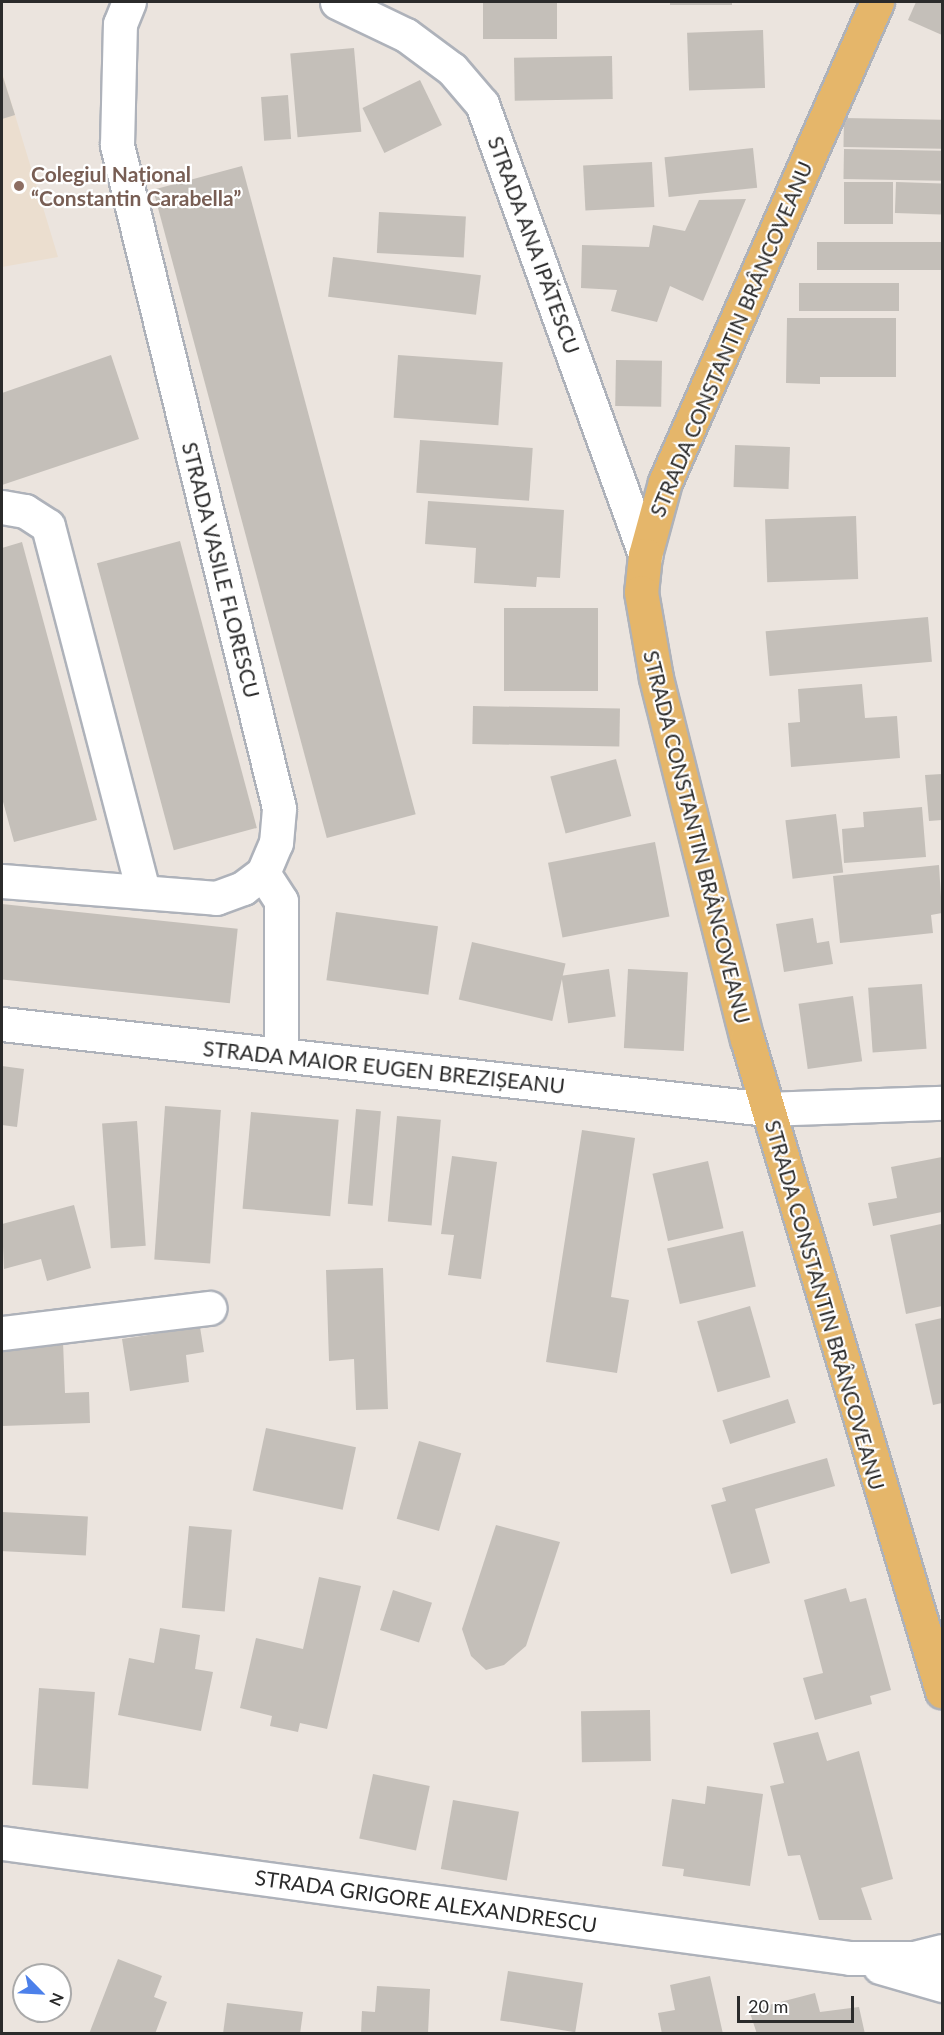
<!DOCTYPE html>
<meta charset="utf-8">
<style>
body{margin:0}
#map{position:relative;width:944px;height:2035px;overflow:hidden;background:#ebe4de;font-family:Lato,sans-serif}
div>[style]{position:absolute}
[style*='--x']{left:calc(var(--x)*1px);top:calc(var(--y)*1px);width:calc(var(--w)*1px);rotate:calc(var(--a)*1deg)}
.education>*{inset:0;background:#ebdecf}
.building>*{inset:0;background:#c4bfb9;transform-origin:0 0}
.roads{filter:drop-shadow(2px 0 #aeb2ba) drop-shadow(-2px 0 #aeb2ba) drop-shadow(0 2px #aeb2ba) drop-shadow(0 -2px #aeb2ba)}
.minor>*{height:33px;margin:-16.5px;padding:0 16.5px;transform-origin:16.5px;border-radius:16.5px;background:#fff}
.major>*{height:33px;margin:-16.5px;padding:0 16.5px;transform-origin:16.5px;border-radius:16.5px;background:#e5b66a}
.dots>*{width:16px;height:16px;translate:-50% -50%;box-sizing:border-box;border:3px solid #fff;border-radius:50%}
span{translate:-50% -50%;white-space:nowrap;text-align:center;line-height:1.15;-webkit-text-stroke:4.5px #fff;paint-order:stroke}
.education-label{font-size:21px;color:#785e54;font-weight:700}
.left{translate:0 -50%;text-align:left}
.street-label{font-size:21px;color:#2b2b2b}
.frame{position:absolute;inset:0;border:3px solid #2b2b2b;pointer-events:none}
.north{position:absolute;left:12px;top:1963px;width:60px;height:60px;box-sizing:border-box;background:#fff;border:2px solid #aaa;border-radius:50%;rotate:114deg;font-size:16px;font-weight:700;line-height:24px;text-align:center;color:#2b2b2b}
.north::after{content:'';display:block;margin:auto;width:21px;height:27px;background:#4c80ea;clip-path:polygon(50% 0,100% 100%,50% 72%,0 100%)}
.scale{position:absolute;left:737px;top:1996px;width:117px;height:27px;box-sizing:border-box;border:3px solid #2b2b2b;border-top:0;padding-left:8px;font-size:18px;line-height:21px;white-space:nowrap;color:#2b2b2b;-webkit-text-stroke:4px #fff;paint-order:stroke}
</style>
<div id="map">
<div class="education">
<i style="clip-path:polygon(2px 72px,58px 257px,2px 267px)"></i>
</div>
<div class="building">
<i style="left:483px;top:2px;width:74px;height:37px"></i>
<i style="left:670px;top:2px;width:62px;height:3px"></i>
<i style="clip-path:polygon(916px 2px,942px 2px,942px 35px,908px 20px)"></i>
<i style="left:763px;top:30px;width:58px;height:76px;rotate:88deg"></i>
<i style="left:354px;top:48px;width:84px;height:64px;rotate:85deg"></i>
<i style="left:612px;top:56px;width:43px;height:98px;rotate:89deg"></i>
<i style="clip-path:polygon(2px 74px,15px 115px,2px 119px)"></i>
<i style="left:420px;top:80px;width:50px;height:64px;rotate:64deg"></i>
<i style="left:288px;top:95px;width:44px;height:27px;rotate:86deg"></i>
<i style="left:844px;top:118px;width:98px;height:29px;rotate:1deg"></i>
<i style="left:753px;top:148px;width:40px;height:89px;rotate:84deg"></i>
<i style="left:844px;top:149px;width:98px;height:30px;rotate:1deg"></i>
<i style="left:652px;top:162px;width:45px;height:69px;rotate:87deg"></i>
<i style="left:242px;top:166px;width:671px;height:92px;rotate:75deg"></i>
<i style="left:844px;top:182px;width:49px;height:42px"></i>
<i style="left:896px;top:182px;width:46px;height:31px;rotate:2deg"></i>
<i style="clip-path:polygon(746px 199px,703px 301px,670px 286px,657px 322px,611px 311px,617px 290px,581px 288px,582px 245px,649px 247px,653px 225px,685px 231px,699px 200px)"></i>
<i style="left:379px;top:212px;width:87px;height:41px;rotate:3deg"></i>
<i style="left:817px;top:242px;width:125px;height:28px"></i>
<i style="left:333px;top:257px;width:149px;height:40px;rotate:7deg"></i>
<i style="left:799px;top:283px;width:100px;height:28px"></i>
<i style="clip-path:polygon(787px 318px,896px 318px,896px 377px,820px 377px,820px 384px,786px 383px)"></i>
<i style="clip-path:polygon(111px 355px,139px 439px,2px 485px,2px 393px)"></i>
<i style="left:398px;top:355px;width:105px;height:63px;rotate:4deg"></i>
<i style="left:616px;top:360px;width:46px;height:46px;rotate:1deg"></i>
<i style="left:420px;top:440px;width:113px;height:53px;rotate:4deg"></i>
<i style="left:735px;top:445px;width:55px;height:42px;rotate:2deg"></i>
<i style="clip-path:polygon(428px 501px,564px 510px,560px 578px,537px 577px,536px 587px,474px 583px,476px 548px,425px 544px)"></i>
<i style="left:856px;top:516px;width:63px;height:91px;rotate:88deg"></i>
<i style="left:180px;top:541px;width:297px;height:86px;rotate:75deg"></i>
<i style="clip-path:polygon(22px 542px,97px 820px,14px 842px,2px 798px,2px 548px)"></i>
<i style="left:504px;top:608px;width:94px;height:83px"></i>
<i style="left:928px;top:617px;width:45px;height:163px;rotate:85deg"></i>
<i style="clip-path:polygon(862px 684px,865px 718px,897px 716px,900px 758px,791px 767px,788px 723px,800px 722px,798px 689px)"></i>
<i style="left:473px;top:706px;width:147px;height:38px;rotate:1deg"></i>
<i style="left:616px;top:759px;width:59px;height:68px;rotate:75deg"></i>
<i style="clip-path:polygon(942px 774px,942px 820px,929px 821px,925px 775px)"></i>
<i style="clip-path:polygon(922px 807px,926px 857px,844px 863px,842px 829px,864px 827px,863px 812px)"></i>
<i style="left:836px;top:814px;width:59px;height:51px;rotate:83deg"></i>
<i style="left:655px;top:842px;width:76px;height:109px;rotate:79deg"></i>
<i style="clip-path:polygon(939px 865px,942px 913px,931px 915px,933px 933px,840px 943px,833px 876px)"></i>
<i style="left:2px;top:904px;width:237px;height:75px;rotate:6deg"></i>
<i style="left:336px;top:912px;width:103px;height:69px;rotate:8deg"></i>
<i style="clip-path:polygon(813px 918px,817px 943px,829px 941px,833px 964px,784px 972px,776px 924px)"></i>
<i style="left:472px;top:942px;width:96px;height:59px;rotate:13deg"></i>
<i style="left:609px;top:969px;width:48px;height:48px;rotate:82deg"></i>
<i style="left:628px;top:969px;width:60px;height:79px;rotate:3deg"></i>
<i style="left:922px;top:984px;width:65px;height:54px;rotate:86deg"></i>
<i style="left:853px;top:996px;width:66px;height:55px;rotate:82deg"></i>
<i style="clip-path:polygon(2px 1066px,24px 1069px,17px 1127px,2px 1125px)"></i>
<i style="left:165px;top:1106px;width:56px;height:154px;rotate:4deg"></i>
<i style="left:356px;top:1109px;width:25px;height:95px;rotate:5deg"></i>
<i style="left:251px;top:1112px;width:88px;height:97px;rotate:5deg"></i>
<i style="left:397px;top:1116px;width:44px;height:106px;rotate:5deg"></i>
<i style="left:137px;top:1121px;width:125px;height:35px;rotate:86deg"></i>
<i style="clip-path:polygon(582px 1130px,635px 1138px,611px 1297px,629px 1300px,617px 1373px,546px 1362px)"></i>
<i style="clip-path:polygon(452px 1156px,497px 1162px,481px 1279px,448px 1275px,454px 1235px,441px 1234px)"></i>
<i style="clip-path:polygon(942px 1157px,942px 1212px,873px 1226px,868px 1203px,897px 1198px,891px 1167px)"></i>
<i style="left:708px;top:1161px;width:69px;height:57px;rotate:77deg"></i>
<i style="clip-path:polygon(74px 1205px,91px 1268px,47px 1281px,41px 1259px,4px 1269px,2px 1224px)"></i>
<i style="clip-path:polygon(941px 1224px,942px 1306px,906px 1314px,890px 1235px)"></i>
<i style="left:743px;top:1231px;width:57px;height:78px;rotate:77deg"></i>
<i style="clip-path:polygon(383px 1268px,388px 1409px,356px 1410px,354px 1359px,329px 1361px,326px 1270px)"></i>
<i style="left:750px;top:1306px;width:74px;height:55px;rotate:74deg"></i>
<i style="clip-path:polygon(942px 1318px,942px 1403px,933px 1405px,915px 1324px)"></i>
<i style="clip-path:polygon(200px 1327px,204px 1352px,186px 1355px,189px 1382px,130px 1391px,122px 1339px)"></i>
<i style="clip-path:polygon(63px 1341px,65px 1393px,89px 1392px,90px 1423px,2px 1426px,2px 1343px)"></i>
<i style="left:788px;top:1399px;width:25px;height:69px;rotate:72deg"></i>
<i style="left:266px;top:1428px;width:92px;height:64px;rotate:12deg"></i>
<i style="left:419px;top:1441px;width:44px;height:81px;rotate:16deg"></i>
<i style="clip-path:polygon(827px 1458px,835px 1486px,755px 1509px,770px 1563px,731px 1574px,711px 1505px,726px 1501px,722px 1488px)"></i>
<i style="left:2px;top:1512px;width:86px;height:39px;rotate:3deg"></i>
<i style="clip-path:polygon(496px 1525px,560px 1542px,526px 1646px,504px 1665px,486px 1670px,471px 1656px,462px 1629px)"></i>
<i style="left:189px;top:1526px;width:43px;height:82px;rotate:5deg"></i>
<i style="clip-path:polygon(319px 1577px,361px 1586px,327px 1729px,300px 1723px,298px 1732px,270px 1726px,272px 1716px,240px 1708px,256px 1638px,303px 1649px)"></i>
<i style="clip-path:polygon(846px 1588px,850px 1602px,866px 1598px,891px 1690px,870px 1696px,872px 1704px,815px 1720px,803px 1678px,823px 1673px,804px 1600px)"></i>
<i style="left:393px;top:1590px;width:41px;height:42px;rotate:18deg"></i>
<i style="clip-path:polygon(160px 1628px,200px 1635px,195px 1669px,213px 1672px,201px 1731px,118px 1715px,129px 1658px,154px 1663px)"></i>
<i style="left:39px;top:1688px;width:56px;height:97px;rotate:4deg"></i>
<i style="left:650px;top:1710px;width:51px;height:69px;rotate:89deg"></i>
<i style="clip-path:polygon(818px 1732px,827px 1761px,859px 1751px,893px 1879px,861px 1888px,872px 1920px,819px 1920px,800px 1855px,788px 1856px,770px 1786px,784px 1783px,773px 1743px)"></i>
<i style="left:373px;top:1774px;width:58px;height:66px;rotate:12deg"></i>
<i style="clip-path:polygon(707px 1786px,763px 1794px,750px 1886px,683px 1876px,684px 1869px,662px 1866px,672px 1799px,705px 1804px)"></i>
<i style="left:453px;top:1800px;width:67px;height:70px;rotate:10deg"></i>
<i style="clip-path:polygon(118px 1959px,162px 1976px,154px 1997px,167px 2002px,155px 2034px,89px 2034px)"></i>
<i style="left:508px;top:1971px;width:76px;height:50px;rotate:9deg"></i>
<i style="clip-path:polygon(710px 1976px,723px 2034px,662px 2034px,658px 2013px,675px 2010px,670px 1985px)"></i>
<i style="clip-path:polygon(377px 1986px,430px 1989px,428px 2034px,361px 2034px,362px 2011px,375px 2012px)"></i>
<i style="clip-path:polygon(815px 1993px,820px 2012px,859px 2007px,865px 2034px,757px 2034px,749px 2010px)"></i>
<i style="clip-path:polygon(227px 2003px,303px 2012px,300px 2034px,223px 2034px)"></i>
</div>
<div class="roads">
<div class="minor">
<i style="--x:337;--y:2;--w:76;--a:25.6"></i>
<i style="--x:406;--y:35;--w:57;--a:36.5"></i>
<i style="--x:452;--y:69;--w:46;--a:49.4"></i>
<i style="--x:482;--y:104;--w:480;--a:70.1"></i>
<i style="--x:2;--y:507;--w:23;--a:10"></i>
<i style="--x:25;--y:511;--w:27;--a:33"></i>
<i style="--x:48;--y:526;--w:378;--a:75.4"></i>
<i style="--x:263;--y:873;--w:33;--a:57"></i>
<i style="--x:281;--y:901;--w:154;--a:90"></i>
<i style="--x:2;--y:881;--w:215;--a:4.5"></i>
<i style="--x:216;--y:898;--w:29;--a:-20"></i>
<i style="--x:243;--y:888;--w:25;--a:-37"></i>
<i style="--x:263;--y:873;--w:33;--a:-67"></i>
<i style="--x:276;--y:843;--w:35;--a:-85"></i>
<i style="--x:279;--y:808;--w:683;--a:-103.73"></i>
<i style="--x:117;--y:145;--w:121;--a:-88.6"></i>
<i style="--x:120;--y:24;--w:24;--a:-68"></i>
<i style="--x:2;--y:1024;--w:770;--a:6.34"></i>
<i style="--x:767;--y:1109;--w:175;--a:-2"></i>
<i style="--x:2;--y:1333;--w:209;--a:-6.9"></i>
<i style="--x:2;--y:1843;--w:856;--a:7.72"></i>
<i style="--x:850;--y:1958;--w:64;--a:0"></i>
<i style="--x:914;--y:1958;--w:29;--a:-14"></i>
<i style="--x:880;--y:1967;--w:65;--a:16.2"></i>
</div>
<div class="major">
<i style="--x:877;--y:2;--w:525;--a:113.83"></i>
<i style="--x:665;--y:482;--w:76;--a:105.3"></i>
<i style="--x:645;--y:555;--w:37;--a:96"></i>
<i style="--x:641;--y:592;--w:87;--a:80.1"></i>
<i style="--x:656;--y:678;--w:372;--a:75.9"></i>
<i style="--x:747;--y:1039;--w:681;--a:73.35"></i>
</div>
</div>
<div class="dots">
<i style="left:19px;top:186px;background:#8d6e63"></i>
</div>
<div class="education-label">
<span class="left" style="left:31px;top:186px">Colegiul Național<br>“Constantin Carabella”</span>
</div>
<div class="street-label">
<span style="left:534px;top:245px;rotate:70deg">STRADA ANA IPĂTESCU</span>
<span style="left:731px;top:339px;rotate:-67deg">STRADA CONSTANTIN BRÂNCOVEANU</span>
<span style="left:221px;top:570px;rotate:76deg">STRADA VASILE FLORESCU</span>
<span style="left:697px;top:837px;rotate:76deg">STRADA CONSTANTIN BRÂNCOVEANU</span>
<span style="left:384px;top:1067px;rotate:6deg">STRADA MAIOR EUGEN BREZIȘEANU</span>
<span style="left:825px;top:1305px;rotate:74deg">STRADA CONSTANTIN BRÂNCOVEANU</span>
<span style="left:426px;top:1901px;rotate:8deg">STRADA GRIGORE ALEXANDRESCU</span>
</div>
<div class="frame"></div>
<div class="north">N</div>
<div class="scale">20 m</div>
</div>
